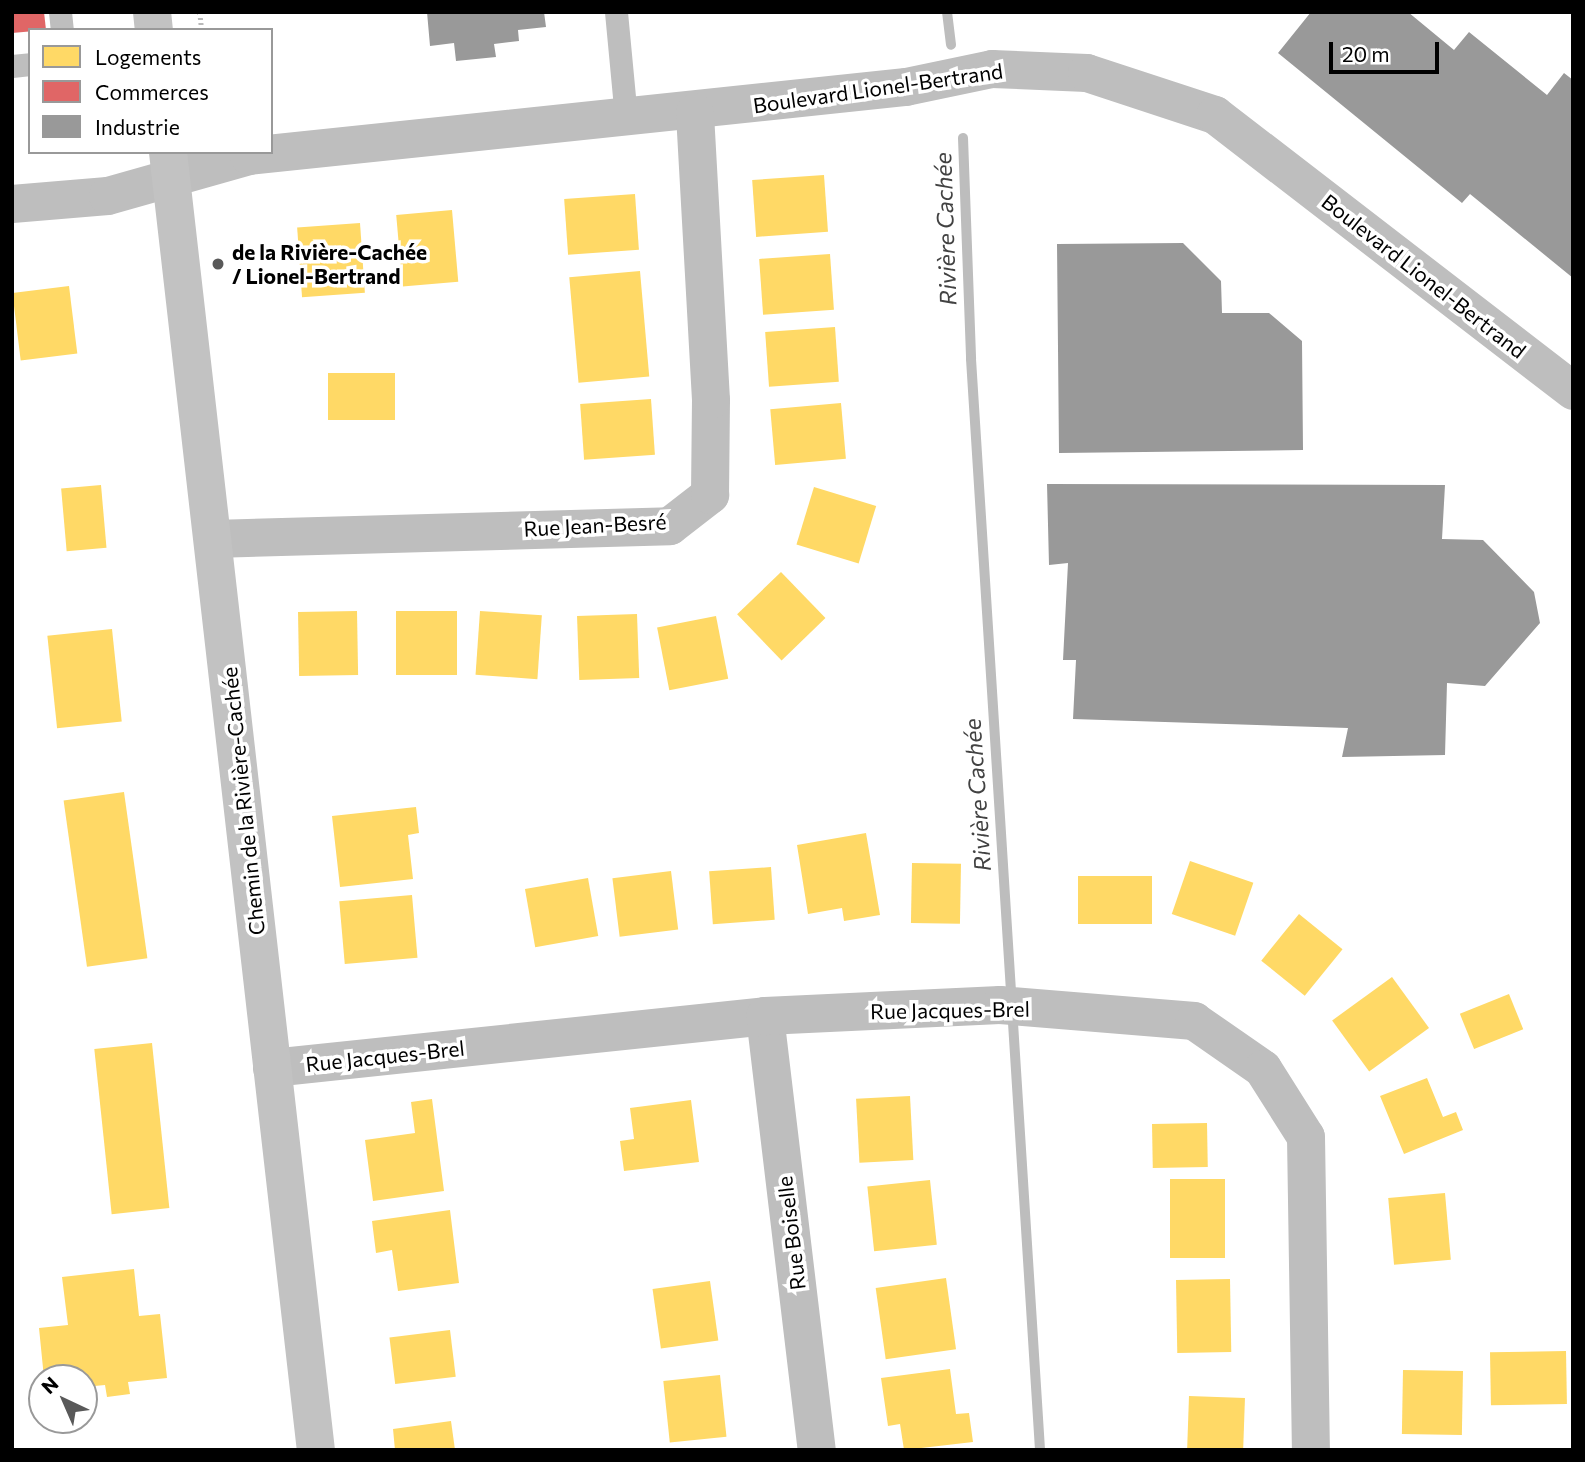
<!DOCTYPE html>
<meta charset="utf-8">
<style>
body{margin:0}
#map{position:relative;width:1585px;height:1462px;overflow:hidden;background:#fff;font-family:Commissioner,sans-serif}
div>[style]{position:absolute}
[style*='--x']{left:calc(var(--x)*1px);top:calc(var(--y)*1px);width:calc(var(--w)*1px);rotate:calc(var(--a)*1deg)}
.homes>*{inset:0;background:#ffd966;transform-origin:0 0}
.shops>*{inset:0;background:#e06666}
.industry>*{inset:0;background:#999}
.stream>*{height:10px;margin:-5px;padding:0 5px;transform-origin:5px;border-radius:5px;background:#bdbdbd}
.path>*{height:4.5px;margin-top:-2.25px;transform-origin:0;background:repeating-linear-gradient(90deg,#b9b9b9 0 2px,transparent 0 5.5px)}
.lane>*{height:23px;margin:-11.5px;padding:0 11.5px;transform-origin:11.5px;border-radius:11.5px;background:#bebebe}
.street>*{height:38px;margin:-19px;padding:0 19px;transform-origin:19px;border-radius:19px;background:#bebebe}
.secondary>*{height:38px;margin:-19px;padding:0 19px;transform-origin:19px;border-radius:19px;background:#c2c2c2}
.dots>*{width:19px;height:19px;translate:-50% -50%;box-sizing:border-box;border:4px solid #fff;border-radius:50%}
span{translate:-50% -50%;white-space:nowrap;text-align:center;line-height:1.15;-webkit-text-stroke:7px #fff;paint-order:stroke}
.street-label{font-size:21px;color:#000}
.poi-label{font-size:21px;color:#000;font-weight:700}
.left{translate:0 -50%;text-align:left}
.water-label{font-size:23px;color:#424242;font-style:italic}
.frame{position:absolute;inset:0;border:14px solid #000;pointer-events:none}
.legend{position:absolute;left:28px;top:28px;width:245px;height:126px;box-sizing:border-box;background:#fff;border:2px solid #999;margin:0;padding:9px 12px;list-style:none;font-size:21px;color:#000}
.legend li{display:flex;align-items:center;gap:14px;height:35px}
.legend b{width:35px;border:2px solid #999}
.north{position:absolute;left:28px;top:1364px;width:70px;height:70px;box-sizing:border-box;background:#fff;border:2px solid #999;border-radius:50%;rotate:316deg;font-size:19px;font-weight:700;line-height:28px;text-align:center;color:#000}
.north::after{content:'';display:block;margin:auto;width:24px;height:32px;background:#595959;clip-path:polygon(50% 0,100% 100%,50% 72%,0 100%)}
.scale{position:absolute;left:1329px;top:42px;width:110px;height:32px;box-sizing:border-box;border:4px solid #000;border-top:0;padding-left:9px;font-size:21px;line-height:24px;white-space:nowrap;color:#000;-webkit-text-stroke:5px #fff;paint-order:stroke}
</style>
<div id="map">
<div class="homes">
<i style="left:824px;top:175px;width:57px;height:72px;rotate:86deg"></i>
<i style="left:635px;top:194px;width:56px;height:71px;rotate:86deg"></i>
<i style="left:452px;top:210px;width:72px;height:56px;rotate:85deg"></i>
<i style="left:360px;top:223px;width:70px;height:63px;rotate:86deg"></i>
<i style="left:830px;top:254px;width:56px;height:71px;rotate:86deg"></i>
<i style="left:640px;top:271px;width:106px;height:71px;rotate:85deg"></i>
<i style="left:69px;top:286px;width:68px;height:57px;rotate:83deg"></i>
<i style="left:835px;top:327px;width:55px;height:70px;rotate:86deg"></i>
<i style="left:328px;top:373px;width:67px;height:47px"></i>
<i style="left:651px;top:399px;width:56px;height:71px;rotate:86deg"></i>
<i style="left:841px;top:403px;width:56px;height:71px;rotate:85deg"></i>
<i style="left:101px;top:485px;width:63px;height:40px;rotate:85deg"></i>
<i style="left:814px;top:487px;width:65px;height:60px;rotate:17deg"></i>
<i style="left:781px;top:572px;width:64px;height:61px;rotate:46deg"></i>
<i style="left:357px;top:611px;width:64px;height:59px;rotate:89deg"></i>
<i style="left:396px;top:611px;width:61px;height:64px"></i>
<i style="left:480px;top:611px;width:62px;height:64px;rotate:4deg"></i>
<i style="left:637px;top:614px;width:64px;height:60px;rotate:88deg"></i>
<i style="left:716px;top:616px;width:64px;height:60px;rotate:79deg"></i>
<i style="left:112px;top:629px;width:93px;height:65px;rotate:84deg"></i>
<i style="left:124px;top:792px;width:168px;height:61px;rotate:82deg"></i>
<i style="clip-path:polygon(416px 807px,419px 833px,408px 835px,413px 879px,340px 887px,332px 816px)"></i>
<i style="clip-path:polygon(866px 833px,880px 915px,844px 921px,842px 908px,808px 914px,797px 845px)"></i>
<i style="left:1190px;top:861px;width:67px;height:56px;rotate:19deg"></i>
<i style="left:912px;top:863px;width:49px;height:60px;rotate:1deg"></i>
<i style="left:771px;top:867px;width:53px;height:62px;rotate:86deg"></i>
<i style="left:671px;top:871px;width:59px;height:59px;rotate:83deg"></i>
<i style="left:1078px;top:876px;width:74px;height:48px"></i>
<i style="left:588px;top:878px;width:59px;height:64px;rotate:80deg"></i>
<i style="left:412px;top:895px;width:63px;height:73px;rotate:85deg"></i>
<i style="left:1299px;top:914px;width:56px;height:60px;rotate:39deg"></i>
<i style="left:1392px;top:977px;width:63px;height:74px;rotate:54deg"></i>
<i style="left:1509px;top:994px;width:38px;height:53px;rotate:68deg"></i>
<i style="left:152px;top:1043px;width:166px;height:58px;rotate:84deg"></i>
<i style="clip-path:polygon(1427px 1078px,1443px 1117px,1456px 1112px,1463px 1130px,1404px 1154px,1380px 1096px)"></i>
<i style="left:910px;top:1096px;width:64px;height:54px;rotate:87deg"></i>
<i style="clip-path:polygon(432px 1099px,444px 1191px,373px 1201px,365px 1140px,415px 1133px,411px 1102px)"></i>
<i style="clip-path:polygon(691px 1100px,699px 1162px,624px 1171px,620px 1141px,634px 1139px,630px 1108px)"></i>
<i style="left:1207px;top:1123px;width:44px;height:55px;rotate:89deg"></i>
<i style="left:1170px;top:1179px;width:55px;height:79px"></i>
<i style="left:930px;top:1180px;width:65px;height:63px;rotate:84deg"></i>
<i style="left:1445px;top:1193px;width:67px;height:57px;rotate:85deg"></i>
<i style="clip-path:polygon(450px 1210px,459px 1283px,398px 1291px,392px 1250px,376px 1253px,372px 1221px)"></i>
<i style="clip-path:polygon(134px 1269px,139px 1316px,160px 1314px,167px 1378px,128px 1382px,130px 1394px,107px 1397px,105px 1385px,84px 1387px,84px 1378px,44px 1378px,39px 1328px,68px 1325px,62px 1277px)"></i>
<i style="left:946px;top:1278px;width:72px;height:71px;rotate:82deg"></i>
<i style="left:1230px;top:1279px;width:73px;height:54px;rotate:89deg"></i>
<i style="left:710px;top:1281px;width:60px;height:58px;rotate:82deg"></i>
<i style="left:450px;top:1330px;width:47px;height:61px;rotate:83deg"></i>
<i style="left:1566px;top:1351px;width:53px;height:76px;rotate:89deg"></i>
<i style="clip-path:polygon(950px 1369px,956px 1414px,969px 1413px,973px 1442px,904px 1450px,900px 1424px,888px 1426px,881px 1378px)"></i>
<i style="left:1403px;top:1370px;width:60px;height:64px;rotate:1deg"></i>
<i style="left:720px;top:1375px;width:62px;height:57px;rotate:84deg"></i>
<i style="left:1189px;top:1396px;width:56px;height:54px;rotate:2deg"></i>
<i style="clip-path:polygon(451px 1421px,455px 1450px,395px 1450px,393px 1429px)"></i>
</div>
<div class="shops">
<i style="clip-path:polygon(12px 12px,44px 12px,46px 30px,12px 33px)"></i>
</div>
<div class="industry">
<i style="clip-path:polygon(427px 12px,544px 12px,546px 27px,518px 30px,519px 41px,494px 44px,496px 57px,456px 61px,454px 43px,430px 46px)"></i>
<i style="clip-path:polygon(1311px 12px,1408px 12px,1454px 50px,1469px 32px,1547px 95px,1564px 73px,1573px 80px,1573px 278px,1470px 194px,1462px 203px,1278px 53px)"></i>
<i style="clip-path:polygon(1183px 243px,1221px 281px,1222px 313px,1269px 313px,1302px 341px,1303px 450px,1059px 453px,1057px 244px)"></i>
<i style="clip-path:polygon(1047px 484px,1445px 485px,1442px 539px,1483px 540px,1534px 592px,1540px 623px,1485px 686px,1447px 683px,1445px 755px,1342px 757px,1348px 728px,1073px 719px,1076px 660px,1063px 660px,1068px 563px,1049px 565px)"></i>
</div>
<div class="stream">
<i style="--x:947;--y:12;--w:33;--a:83"></i>
<i style="--x:963;--y:138;--w:221;--a:87.9"></i>
<i style="--x:971;--y:359;--w:1093;--a:86.38"></i>
</div>
<div class="path">
<i style="--x:200;--y:12;--w:18;--a:84"></i>
</div>
<div class="lane">
<i style="--x:60;--y:12;--w:18;--a:84"></i>
<i style="--x:616;--y:12;--w:106;--a:84.6"></i>
<i style="--x:12;--y:66;--w:18;--a:-6"></i>
</div>
<div class="street">
<i style="--x:12;--y:204;--w:96;--a:-4.8"></i>
<i style="--x:108;--y:196;--w:147;--a:-15.8"></i>
<i style="--x:249;--y:156;--w:661;--a:-6"></i>
<i style="--x:906;--y:87;--w:88;--a:-11.8"></i>
<i style="--x:992;--y:69;--w:95;--a:2.4"></i>
<i style="--x:1087;--y:73;--w:135;--a:18.2"></i>
<i style="--x:1215;--y:115;--w:452;--a:37.6"></i>
<i style="--x:213;--y:539;--w:457;--a:-1.6"></i>
<i style="--x:670;--y:526;--w:51;--a:-37.8"></i>
<i style="--x:710;--y:495;--w:95;--a:-89.4"></i>
<i style="--x:711;--y:400;--w:288;--a:-93.2"></i>
<i style="--x:765;--y:1016;--w:437;--a:83.2"></i>
<i style="--x:272;--y:1068;--w:496;--a:-6"></i>
<i style="--x:765;--y:1016;--w:235;--a:-2.7"></i>
<i style="--x:1000;--y:1005;--w:195;--a:4.7"></i>
<i style="--x:1194;--y:1021;--w:84;--a:34.8"></i>
<i style="--x:1263;--y:1069;--w:80;--a:57.7"></i>
<i style="--x:1306;--y:1137;--w:313;--a:89.1"></i>
</div>
<div class="secondary">
<i style="--x:152;--y:12;--w:18;--a:84"></i>
<i style="--x:168;--y:152;--w:1306;--a:83.5"></i>
</div>
<div class="dots">
<i style="left:218px;top:264px;background:#595959"></i>
</div>
<div class="street-label">
<span style="left:878px;top:88px;rotate:-8deg">Boulevard Lionel-Bertrand</span>
<span style="left:1424px;top:276px;rotate:38deg">Boulevard Lionel-Bertrand</span>
<span style="left:595px;top:525px;rotate:-3deg">Rue Jean-Besré</span>
<span style="left:243px;top:801px;rotate:-96deg">Chemin de la Rivière-Cachée</span>
<span style="left:950px;top:1010px;rotate:-1deg">Rue Jacques-Brel</span>
<span style="left:385px;top:1056px;rotate:-6deg">Rue Jacques-Brel</span>
<span style="left:791px;top:1233px;rotate:-97deg">Rue Boiselle</span>
</div>
<div class="poi-label">
<span class="left" style="left:232px;top:264px">de la Rivière-Cachée<br>/ Lionel-Bertrand</span>
</div>
<div class="water-label">
<span style="left:945px;top:229px;rotate:-92deg">Rivière Cachée</span>
<span style="left:977px;top:795px;rotate:-94deg">Rivière Cachée</span>
</div>
<div class="frame"></div>
<ul class="legend">
<li><b style="height:19px;background:#ffd966"></b>Logements</li>
<li><b style="height:19px;background:#e06666"></b>Commerces</li>
<li><b style="height:19px;background:#999"></b>Industrie</li>
</ul>
<div class="north">N</div>
<div class="scale">20 m</div>
</div>
